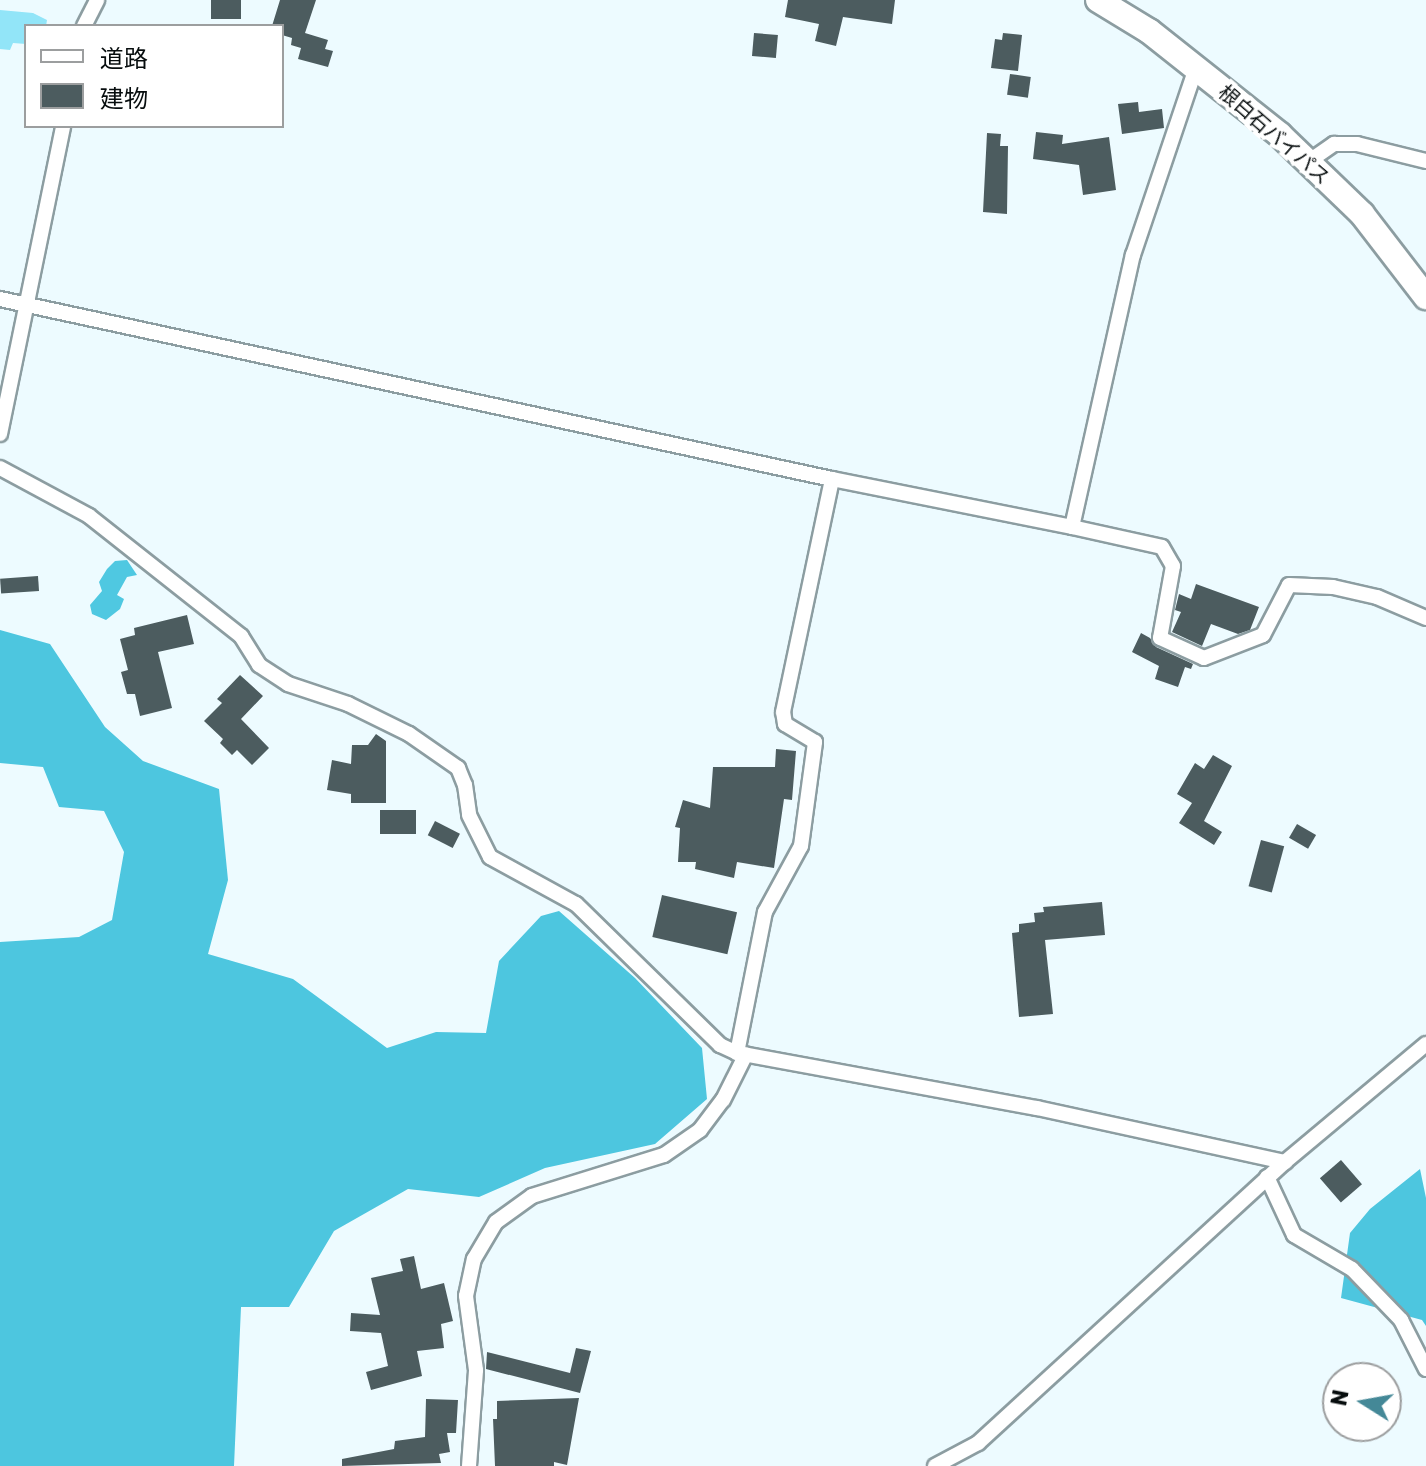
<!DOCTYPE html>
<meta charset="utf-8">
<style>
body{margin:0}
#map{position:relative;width:1426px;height:1466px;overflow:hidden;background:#edfbff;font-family:Rubik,"Noto Sans JP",sans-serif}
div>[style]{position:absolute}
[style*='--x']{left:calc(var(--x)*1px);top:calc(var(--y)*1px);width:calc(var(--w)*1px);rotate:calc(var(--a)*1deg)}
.green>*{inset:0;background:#92e5f8}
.forest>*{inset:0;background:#4dc6df}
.water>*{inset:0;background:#4fc8e1}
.building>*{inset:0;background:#4c5c5f;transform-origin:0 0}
.roads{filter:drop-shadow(2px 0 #8c9da1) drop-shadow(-2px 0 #8c9da1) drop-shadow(0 2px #8c9da1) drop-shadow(0 -2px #8c9da1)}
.minor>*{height:14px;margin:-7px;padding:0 7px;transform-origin:7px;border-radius:7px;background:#fff}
.trunk>*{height:24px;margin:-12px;padding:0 12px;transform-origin:12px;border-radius:12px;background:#fff}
span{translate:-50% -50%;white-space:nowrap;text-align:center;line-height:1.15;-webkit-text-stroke:8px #fff;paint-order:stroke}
.street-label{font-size:20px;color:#070d0e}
.legend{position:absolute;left:24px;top:24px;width:260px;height:104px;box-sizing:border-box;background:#fff;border:2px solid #9c9e9f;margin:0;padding:10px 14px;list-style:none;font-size:24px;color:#070d0e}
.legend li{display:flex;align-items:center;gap:16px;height:40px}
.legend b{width:40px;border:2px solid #9c9e9f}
.north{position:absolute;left:1322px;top:1362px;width:80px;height:80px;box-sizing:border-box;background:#fff;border:2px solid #9c9e9f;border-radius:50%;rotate:281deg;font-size:22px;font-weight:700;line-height:32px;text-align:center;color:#070d0e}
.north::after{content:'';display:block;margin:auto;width:28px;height:36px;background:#448897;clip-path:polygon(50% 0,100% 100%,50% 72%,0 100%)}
</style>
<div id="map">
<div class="green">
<i style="clip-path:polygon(0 10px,33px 13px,47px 20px,46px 26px,26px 26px,26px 44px,13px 43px,10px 50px,0 49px)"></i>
</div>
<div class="forest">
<i style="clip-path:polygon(0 630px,50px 644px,105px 727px,143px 761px,219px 789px,228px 880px,208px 954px,293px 979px,387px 1048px,436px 1032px,486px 1033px,499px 961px,541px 916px,559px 911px,635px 978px,702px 1048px,707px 1099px,655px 1144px,545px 1168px,479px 1197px,408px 1189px,334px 1231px,289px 1307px,241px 1307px,234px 1466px,0 1466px,0 942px,79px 937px,112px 920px,124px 852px,104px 811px,59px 807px,43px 767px,0 763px)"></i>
<i style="clip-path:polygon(1420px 1169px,1426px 1198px,1426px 1326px,1422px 1320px,1341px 1298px,1350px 1233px,1370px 1209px)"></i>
</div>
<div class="water">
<i style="clip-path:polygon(127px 560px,137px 575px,127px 577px,117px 595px,124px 599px,120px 609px,106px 620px,92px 614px,90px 605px,102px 591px,99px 582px,107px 569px,115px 561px)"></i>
</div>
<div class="building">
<i style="left:211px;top:0;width:30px;height:19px"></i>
<i style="clip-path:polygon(280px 0,316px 0,305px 33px,328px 40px,325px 49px,333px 51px,328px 67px,298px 59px,301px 48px,291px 45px,292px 38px,282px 35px,282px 26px,272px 26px)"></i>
<i style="clip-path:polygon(788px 0,895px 0,892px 24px,843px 17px,836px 46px,815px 41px,819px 24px,785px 17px)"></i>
<i style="left:754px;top:33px;width:24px;height:23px;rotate:5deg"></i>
<i style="clip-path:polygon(1003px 33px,1022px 35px,1018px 71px,991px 68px,995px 39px,1002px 40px)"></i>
<i style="left:1010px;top:74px;width:21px;height:21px;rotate:8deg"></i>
<i style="clip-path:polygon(1138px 102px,1139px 112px,1162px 109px,1164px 128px,1122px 134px,1118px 104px)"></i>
<i style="clip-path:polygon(1036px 132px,1063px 135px,1062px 144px,1109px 137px,1116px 190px,1083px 195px,1079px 165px,1033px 159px)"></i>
<i style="clip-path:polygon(987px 133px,1001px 134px,1000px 146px,1008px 146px,1007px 214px,983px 212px)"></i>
<i style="left:38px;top:576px;width:15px;height:38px;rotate:86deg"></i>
<i style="clip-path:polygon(1196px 584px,1259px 607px,1250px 630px,1238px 634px,1211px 624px,1202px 646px,1172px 632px,1181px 612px,1175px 610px,1179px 594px,1191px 599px)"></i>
<i style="clip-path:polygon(187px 615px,194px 644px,158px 652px,172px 708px,140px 716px,135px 694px,127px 694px,121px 672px,128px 670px,120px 639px,135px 635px,134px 628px)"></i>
<i style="clip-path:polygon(1141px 633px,1150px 638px,1156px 647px,1193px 664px,1191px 669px,1185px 667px,1178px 687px,1155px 679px,1159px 666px,1132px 652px)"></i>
<i style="clip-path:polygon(240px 675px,263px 696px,241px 719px,269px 748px,252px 765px,237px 750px,232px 755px,220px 743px,223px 739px,204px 721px,222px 703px,217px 699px)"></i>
<i style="clip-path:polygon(376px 734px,386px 741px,386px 803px,351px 803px,351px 794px,327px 790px,332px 760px,351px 764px,352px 745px,368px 745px)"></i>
<i style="clip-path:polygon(776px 749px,796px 751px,792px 800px,784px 799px,774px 868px,737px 862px,734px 878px,695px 869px,696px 862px,678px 862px,680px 828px,675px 827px,683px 800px,710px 808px,713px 767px,775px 767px)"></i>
<i style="clip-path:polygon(1213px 755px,1232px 766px,1204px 821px,1222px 832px,1214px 845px,1179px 823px,1192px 803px,1177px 794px,1195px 763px,1204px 769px)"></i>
<i style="left:416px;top:810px;width:24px;height:36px;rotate:90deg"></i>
<i style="left:435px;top:821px;width:28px;height:16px;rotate:27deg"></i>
<i style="left:1297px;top:824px;width:22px;height:16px;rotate:30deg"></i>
<i style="left:1261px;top:840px;width:24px;height:48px;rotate:15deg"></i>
<i style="left:662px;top:895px;width:77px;height:43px;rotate:13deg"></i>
<i style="clip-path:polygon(1102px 902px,1105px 935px,1045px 940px,1053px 1014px,1019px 1017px,1012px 933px,1019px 932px,1019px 924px,1035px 922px,1034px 913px,1044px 912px,1043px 907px)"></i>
<i style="left:1341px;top:1160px;width:32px;height:28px;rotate:49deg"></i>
<i style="clip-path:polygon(414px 1256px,421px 1289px,444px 1283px,453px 1321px,441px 1324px,444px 1348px,417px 1351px,422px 1376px,371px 1390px,366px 1372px,388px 1366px,381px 1333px,350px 1331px,351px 1313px,380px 1315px,371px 1278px,403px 1271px,400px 1259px)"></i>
<i style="clip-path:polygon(576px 1348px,591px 1351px,580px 1393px,486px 1369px,487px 1352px,570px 1373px)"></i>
<i style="clip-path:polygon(579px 1398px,567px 1465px,554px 1462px,554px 1466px,495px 1466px,493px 1419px,497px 1419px,497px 1401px)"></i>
<i style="clip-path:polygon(426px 1399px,458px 1400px,456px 1433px,447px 1433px,450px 1452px,439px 1454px,441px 1463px,342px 1466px,342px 1459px,394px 1449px,395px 1441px,425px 1437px)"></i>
</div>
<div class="roads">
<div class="minor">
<i style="--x:84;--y:26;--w:29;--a:-63"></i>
<i style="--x:1308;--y:162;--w:32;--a:-35"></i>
<i style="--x:1334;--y:144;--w:23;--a:0"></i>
<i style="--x:1357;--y:144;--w:71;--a:13.8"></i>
<i style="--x:0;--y:299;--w:851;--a:12.21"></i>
<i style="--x:832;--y:479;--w:245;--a:11.3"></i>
<i style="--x:1072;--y:527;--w:279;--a:-77.4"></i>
<i style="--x:1133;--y:255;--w:197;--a:-71.4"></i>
<i style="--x:0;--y:434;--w:314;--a:-78.4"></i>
<i style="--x:0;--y:468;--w:101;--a:28.3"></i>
<i style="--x:89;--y:516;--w:194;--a:38.3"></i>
<i style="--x:241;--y:636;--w:34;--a:58"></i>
<i style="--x:259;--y:665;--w:35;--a:33"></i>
<i style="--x:288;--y:684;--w:63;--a:18.4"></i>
<i style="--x:348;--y:704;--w:68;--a:26.2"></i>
<i style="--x:409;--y:734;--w:60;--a:34.8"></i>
<i style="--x:458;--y:768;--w:18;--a:68"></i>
<i style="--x:465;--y:785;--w:30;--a:82"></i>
<i style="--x:469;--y:815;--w:47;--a:63.4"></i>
<i style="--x:490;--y:857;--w:98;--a:28.7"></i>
<i style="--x:576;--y:904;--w:202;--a:44.4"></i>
<i style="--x:720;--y:1045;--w:19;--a:25"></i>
<i style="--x:737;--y:1053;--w:305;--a:10.4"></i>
<i style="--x:1037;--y:1108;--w:254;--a:12.3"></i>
<i style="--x:1072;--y:527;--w:92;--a:12.5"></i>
<i style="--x:1162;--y:547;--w:22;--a:60"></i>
<i style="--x:1173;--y:566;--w:73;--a:100.2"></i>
<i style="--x:1160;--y:638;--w:48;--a:24.4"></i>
<i style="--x:1204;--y:658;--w:63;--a:-21.3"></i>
<i style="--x:1263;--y:635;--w:56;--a:-62.5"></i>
<i style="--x:1289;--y:585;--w:44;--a:2.6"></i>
<i style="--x:1333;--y:587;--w:45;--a:12.8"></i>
<i style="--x:1377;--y:597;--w:53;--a:23.2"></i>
<i style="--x:737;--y:1053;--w:144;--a:-78.8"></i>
<i style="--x:765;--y:912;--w:75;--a:-61.4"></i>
<i style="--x:801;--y:846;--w:105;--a:-82.3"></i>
<i style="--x:815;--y:742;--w:35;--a:-149"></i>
<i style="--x:785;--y:724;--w:12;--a:-99"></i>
<i style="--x:783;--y:712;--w:238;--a:-78.1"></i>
<i style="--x:1267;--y:1177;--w:64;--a:65"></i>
<i style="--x:1294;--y:1235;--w:67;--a:30.4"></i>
<i style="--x:1352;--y:1269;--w:71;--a:46.1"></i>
<i style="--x:1401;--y:1320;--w:55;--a:63"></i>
<i style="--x:469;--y:1466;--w:96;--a:-85.8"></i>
<i style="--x:476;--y:1370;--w:75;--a:-97.7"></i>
<i style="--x:466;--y:1296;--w:38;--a:-78"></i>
<i style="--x:474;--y:1259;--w:43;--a:-59.3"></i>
<i style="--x:496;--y:1222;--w:44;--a:-35.8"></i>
<i style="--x:532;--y:1196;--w:138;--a:-17.3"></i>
<i style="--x:664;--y:1155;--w:44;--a:-34.8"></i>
<i style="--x:700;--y:1130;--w:38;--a:-53"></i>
<i style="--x:723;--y:1100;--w:51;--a:-63.4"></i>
<i style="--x:935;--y:1466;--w:49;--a:-28.1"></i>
<i style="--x:978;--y:1443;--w:416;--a:-42.5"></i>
<i style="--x:1285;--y:1162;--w:184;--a:-39.9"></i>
</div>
<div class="trunk">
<i style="--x:1098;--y:0;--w:60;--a:31.3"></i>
<i style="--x:1149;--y:31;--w:167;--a:38.4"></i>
<i style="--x:1280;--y:135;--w:114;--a:43.9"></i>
<i style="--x:1362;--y:214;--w:105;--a:52.4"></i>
</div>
</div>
<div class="street-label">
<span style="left:1274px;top:135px;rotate:41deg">根白石バイパス</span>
</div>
<ul class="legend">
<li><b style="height:10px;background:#fff"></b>道路</li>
<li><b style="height:22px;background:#4c5c5f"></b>建物</li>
</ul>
<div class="north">N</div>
</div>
